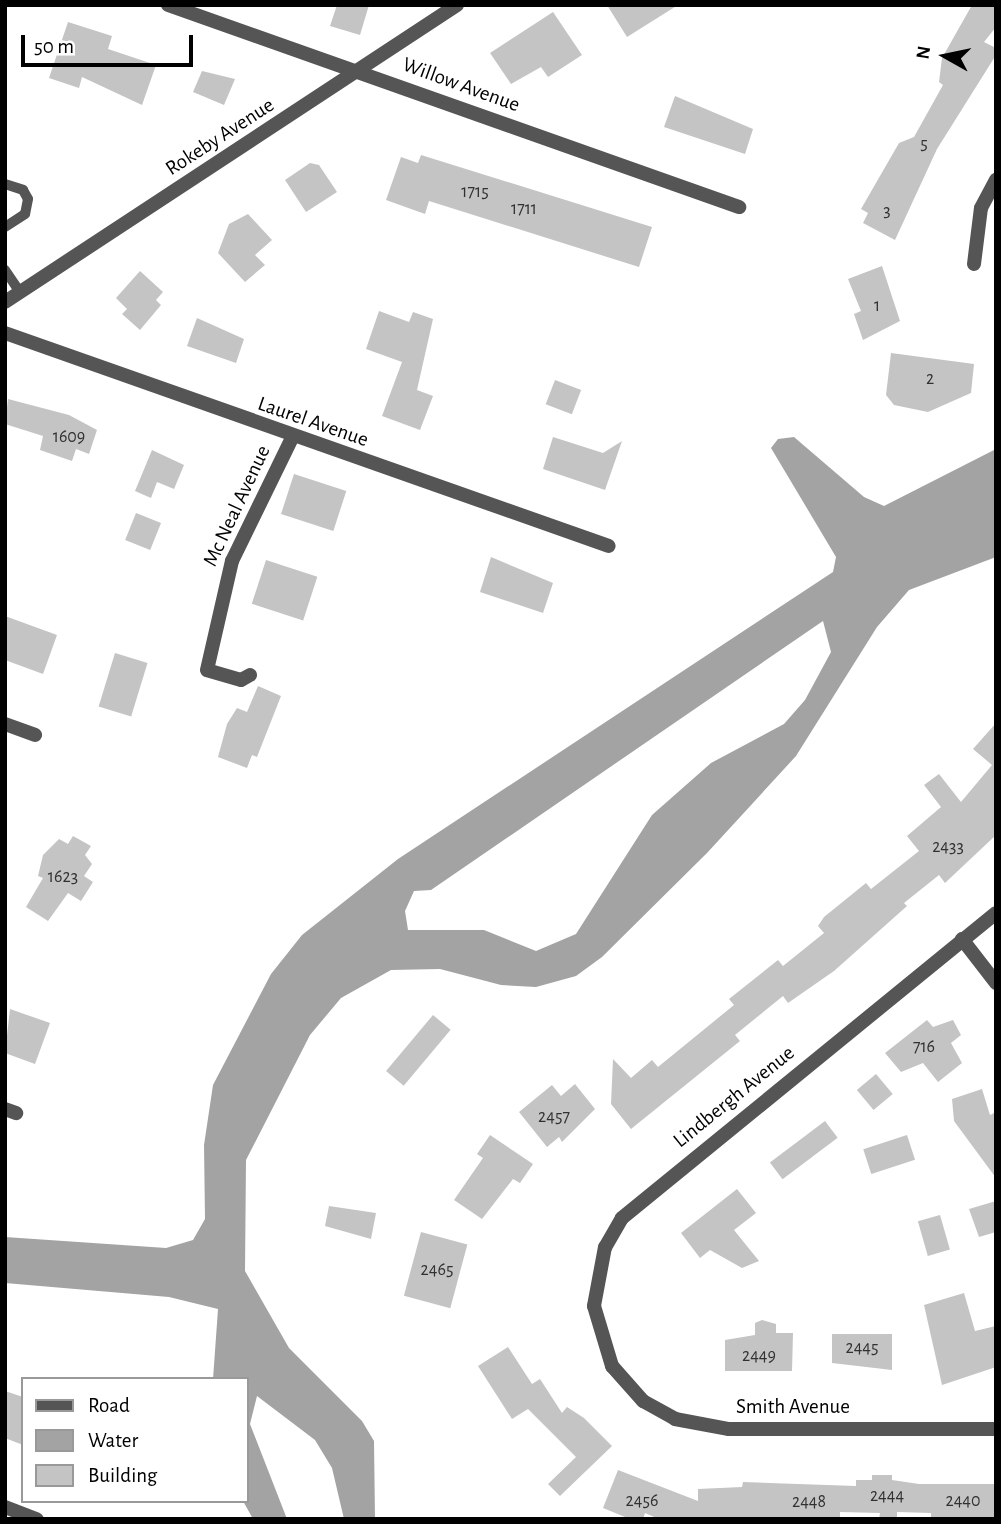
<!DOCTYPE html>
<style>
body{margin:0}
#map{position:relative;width:1001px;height:1524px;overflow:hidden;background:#fff;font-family:"Alegreya Sans",sans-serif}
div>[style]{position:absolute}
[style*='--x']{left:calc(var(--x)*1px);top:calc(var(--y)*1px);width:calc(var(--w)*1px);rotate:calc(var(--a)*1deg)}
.water>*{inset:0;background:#a3a3a3}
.building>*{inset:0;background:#c4c4c4;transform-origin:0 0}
.service>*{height:10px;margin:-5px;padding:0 5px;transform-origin:5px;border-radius:5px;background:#555}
.minor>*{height:14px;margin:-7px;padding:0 7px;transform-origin:7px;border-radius:7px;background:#555}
.tertiary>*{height:14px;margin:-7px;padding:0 7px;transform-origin:7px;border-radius:7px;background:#555}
span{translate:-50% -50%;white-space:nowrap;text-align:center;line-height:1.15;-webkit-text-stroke:5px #fff;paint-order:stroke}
.number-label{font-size:18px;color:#313131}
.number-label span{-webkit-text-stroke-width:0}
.street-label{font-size:21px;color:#000}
.frame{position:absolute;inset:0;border:7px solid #000;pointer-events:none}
.legend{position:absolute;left:21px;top:1377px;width:228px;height:126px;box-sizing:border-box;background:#fff;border:2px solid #999;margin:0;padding:9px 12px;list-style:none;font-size:21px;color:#000}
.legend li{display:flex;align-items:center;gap:14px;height:35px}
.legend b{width:35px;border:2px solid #999}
.north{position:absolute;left:910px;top:21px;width:70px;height:70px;-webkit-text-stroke:5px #fff;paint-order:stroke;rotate:279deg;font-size:19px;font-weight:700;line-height:28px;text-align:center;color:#000}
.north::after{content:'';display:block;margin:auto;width:24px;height:32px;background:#000;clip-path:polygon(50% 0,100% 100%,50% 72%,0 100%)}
.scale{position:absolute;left:21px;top:35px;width:172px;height:32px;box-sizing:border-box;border:4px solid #000;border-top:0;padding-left:9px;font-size:21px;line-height:24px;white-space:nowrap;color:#000;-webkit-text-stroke:5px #fff;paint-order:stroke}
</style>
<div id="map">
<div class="water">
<i style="clip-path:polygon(evenodd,794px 437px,864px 497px,884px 506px,996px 449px,996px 557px,909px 590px,877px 627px,796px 756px,707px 853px,602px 957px,576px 976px,536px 987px,501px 985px,440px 969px,391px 970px,341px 998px,310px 1035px,246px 1160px,245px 1271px,289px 1348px,362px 1421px,374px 1441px,375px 1519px,344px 1519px,332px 1468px,315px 1440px,257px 1396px,250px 1424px,287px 1519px,253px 1519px,243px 1501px,247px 1501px,247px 1379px,213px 1379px,218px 1309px,169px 1297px,5px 1283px,5px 1237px,166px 1248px,193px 1240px,205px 1219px,204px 1145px,213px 1085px,271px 974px,302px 935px,398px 859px,833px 572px,836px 557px,771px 448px,778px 439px,794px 437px,823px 621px,831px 652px,805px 700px,784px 724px,711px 763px,652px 815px,576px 934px,536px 951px,484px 930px,408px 930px,405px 911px,414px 891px,431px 890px,823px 621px)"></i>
</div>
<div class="building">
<i style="clip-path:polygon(337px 5px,369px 5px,360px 35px,330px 26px)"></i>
<i style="clip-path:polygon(607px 5px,678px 5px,627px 37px)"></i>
<i style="clip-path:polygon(972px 5px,996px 5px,996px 27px,984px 42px,996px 48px,996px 55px,937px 149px,895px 240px,863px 223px,868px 213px,861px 209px,899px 143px,914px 137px,943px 85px,939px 82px,942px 58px)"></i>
<i style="clip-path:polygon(553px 12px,582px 55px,548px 77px,541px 67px,511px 84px,490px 53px)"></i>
<i style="clip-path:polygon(68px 22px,112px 36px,108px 49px,156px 65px,142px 105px,82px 77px,79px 88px,49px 78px)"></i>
<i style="clip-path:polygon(202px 71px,235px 79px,224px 105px,193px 92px)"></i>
<i style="clip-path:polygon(675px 96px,753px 129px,745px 154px,664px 127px)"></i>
<i style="clip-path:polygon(421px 155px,652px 227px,639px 267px,429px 201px,425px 214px,386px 200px,401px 157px,418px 163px)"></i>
<i style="clip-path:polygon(310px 163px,319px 165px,337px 192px,306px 212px,285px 180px)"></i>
<i style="clip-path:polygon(248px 214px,272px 240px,255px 255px,265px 265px,245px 282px,218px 253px,229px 224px)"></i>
<i style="clip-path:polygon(882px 266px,900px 321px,863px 340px,854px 314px,861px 311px,848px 279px)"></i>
<i style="clip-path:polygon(140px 271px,163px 292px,156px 300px,161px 305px,140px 330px,122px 314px,127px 309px,116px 298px)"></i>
<i style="clip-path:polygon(379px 311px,409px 322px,413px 312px,433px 319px,417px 390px,433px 396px,420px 430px,382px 416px,402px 362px,366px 349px)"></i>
<i style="clip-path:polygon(197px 318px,244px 339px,236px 363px,187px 346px)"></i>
<i style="clip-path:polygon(891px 353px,974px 364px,971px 393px,928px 412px,894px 405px,886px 395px)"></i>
<i style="left:555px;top:380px;width:28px;height:26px;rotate:21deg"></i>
<i style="clip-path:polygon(8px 399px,69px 415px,97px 430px,89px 454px,76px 449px,72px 461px,40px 450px,43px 436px,5px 424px)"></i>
<i style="clip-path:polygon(553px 437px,603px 453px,622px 441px,605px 490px,543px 469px)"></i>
<i style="clip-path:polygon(152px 450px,184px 465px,174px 489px,157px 482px,151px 498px,135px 491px)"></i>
<i style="left:294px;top:474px;width:55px;height:42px;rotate:18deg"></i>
<i style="left:136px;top:513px;width:27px;height:29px;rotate:22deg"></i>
<i style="clip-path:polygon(491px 557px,553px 583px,543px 613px,480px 592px)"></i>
<i style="left:266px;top:560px;width:54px;height:46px;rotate:18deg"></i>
<i style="clip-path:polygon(5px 616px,57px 635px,43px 674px,5px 660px)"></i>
<i style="left:115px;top:653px;width:34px;height:56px;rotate:17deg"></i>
<i style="clip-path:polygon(258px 686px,281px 696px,257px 757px,252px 755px,247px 768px,218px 757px,227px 724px,237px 708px,247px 712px)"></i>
<i style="clip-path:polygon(996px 723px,996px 835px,945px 883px,939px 875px,904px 903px,907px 906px,834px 971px,788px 1003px,783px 996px,735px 1035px,740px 1041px,631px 1129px,611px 1104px,613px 1059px,631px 1078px,652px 1060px,658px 1067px,734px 1005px,729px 999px,778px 960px,783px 966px,824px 933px,818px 926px,824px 917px,866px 883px,871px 889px,919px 851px,907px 836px,941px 807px,924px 785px,939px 774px,961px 802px,992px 765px,973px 749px)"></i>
<i style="clip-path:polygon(73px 836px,91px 846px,85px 855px,92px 864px,84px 876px,93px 882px,81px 901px,68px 893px,48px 921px,26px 907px,43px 878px,38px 876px,43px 855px,59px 839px,68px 844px)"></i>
<i style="clip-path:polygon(10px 1009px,50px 1023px,35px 1064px,5px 1053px)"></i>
<i style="left:433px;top:1015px;width:23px;height:73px;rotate:40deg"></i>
<i style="clip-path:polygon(927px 1020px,933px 1027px,953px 1020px,961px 1035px,951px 1043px,962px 1063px,938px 1082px,923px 1063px,901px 1072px,885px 1053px)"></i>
<i style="left:876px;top:1074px;width:26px;height:25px;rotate:50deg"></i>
<i style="clip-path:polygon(575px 1084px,595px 1109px,562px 1142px,559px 1137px,547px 1147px,519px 1112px,552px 1085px,561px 1096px)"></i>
<i style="clip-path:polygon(982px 1089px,990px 1115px,996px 1112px,996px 1178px,954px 1121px,952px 1099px)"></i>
<i style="left:825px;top:1121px;width:21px;height:69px;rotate:53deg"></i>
<i style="clip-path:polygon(490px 1135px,533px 1164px,520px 1183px,513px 1179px,482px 1219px,454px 1200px,483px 1158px,477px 1154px)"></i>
<i style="left:907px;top:1135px;width:26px;height:46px;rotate:72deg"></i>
<i style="clip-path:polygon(737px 1189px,756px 1213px,734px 1230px,759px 1261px,742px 1268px,710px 1250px,700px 1258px,681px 1233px)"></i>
<i style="clip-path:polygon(996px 1201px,996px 1232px,979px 1237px,969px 1209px)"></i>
<i style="clip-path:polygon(329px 1206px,376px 1213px,371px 1239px,325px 1226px)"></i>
<i style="left:940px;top:1215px;width:36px;height:23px;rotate:74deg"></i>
<i style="left:421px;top:1232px;width:48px;height:66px;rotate:15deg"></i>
<i style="clip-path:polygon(964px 1293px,975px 1331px,996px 1326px,996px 1367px,942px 1385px,924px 1305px)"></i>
<i style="clip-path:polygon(762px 1320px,776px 1324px,776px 1333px,793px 1333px,792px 1371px,725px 1371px,725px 1340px,755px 1335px,755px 1323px)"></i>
<i style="clip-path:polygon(832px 1334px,892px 1334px,892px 1370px,832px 1363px)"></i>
<i style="clip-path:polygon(508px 1347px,532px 1384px,540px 1379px,562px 1413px,567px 1407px,584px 1418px,612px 1446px,560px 1496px,548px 1484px,576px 1457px,528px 1409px,512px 1419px,478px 1366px)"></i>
<i style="clip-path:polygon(5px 1391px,23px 1397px,23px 1445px,5px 1438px)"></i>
<i style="clip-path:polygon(618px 1470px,698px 1501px,698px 1489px,742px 1487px,743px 1482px,856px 1486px,856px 1480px,872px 1480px,872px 1475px,892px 1475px,892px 1480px,919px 1484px,996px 1484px,996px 1519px,931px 1519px,931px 1513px,897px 1512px,897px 1519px,879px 1519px,880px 1513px,840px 1512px,840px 1519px,659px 1519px,645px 1513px,643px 1519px,630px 1519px,603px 1508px)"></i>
</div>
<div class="service">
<i style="--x:5;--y:184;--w:19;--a:18"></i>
<i style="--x:23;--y:190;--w:10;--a:61"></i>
<i style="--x:28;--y:199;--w:15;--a:101"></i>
<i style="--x:25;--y:214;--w:24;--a:147"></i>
<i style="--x:5;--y:270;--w:27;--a:56"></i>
</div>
<div class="minor">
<i style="--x:168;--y:5;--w:606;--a:19.48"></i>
<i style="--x:974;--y:264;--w:56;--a:-82.9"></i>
<i style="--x:981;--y:208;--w:32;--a:-62"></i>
<i style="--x:5;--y:333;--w:640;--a:19.43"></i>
<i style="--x:250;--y:675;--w:10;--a:151"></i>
<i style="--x:241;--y:680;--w:35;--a:-164"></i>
<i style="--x:207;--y:670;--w:112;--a:-77.1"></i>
<i style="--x:232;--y:561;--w:137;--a:-64"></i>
<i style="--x:5;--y:724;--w:32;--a:20"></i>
<i style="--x:996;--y:913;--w:483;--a:140.8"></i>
<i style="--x:622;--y:1218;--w:34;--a:120"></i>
<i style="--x:605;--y:1247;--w:60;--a:100.6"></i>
<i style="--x:594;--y:1306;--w:63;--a:73.3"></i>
<i style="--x:612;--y:1366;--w:47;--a:48.5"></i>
<i style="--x:643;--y:1401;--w:37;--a:29"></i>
<i style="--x:675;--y:1419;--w:55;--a:10.5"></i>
<i style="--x:729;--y:1429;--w:267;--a:0"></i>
<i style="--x:962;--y:939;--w:56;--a:52.3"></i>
<i style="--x:5;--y:1109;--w:12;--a:20"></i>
<i style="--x:5;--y:1507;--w:34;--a:21"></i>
</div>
<div class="tertiary">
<i style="--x:5;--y:302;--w:541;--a:-33.31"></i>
</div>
<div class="number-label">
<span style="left:924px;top:144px">5</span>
<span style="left:475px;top:192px">1715</span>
<span style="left:524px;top:209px">1711</span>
<span style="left:887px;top:211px">3</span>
<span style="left:877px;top:306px">1</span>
<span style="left:930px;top:379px">2</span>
<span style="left:69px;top:437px">1609</span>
<span style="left:948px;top:847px">2433</span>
<span style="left:63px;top:877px">1623</span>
<span style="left:924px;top:1047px">716</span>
<span style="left:554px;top:1117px">2457</span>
<span style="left:437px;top:1270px">2465</span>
<span style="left:862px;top:1348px">2445</span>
<span style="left:759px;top:1356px">2449</span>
<span style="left:887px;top:1496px">2444</span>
<span style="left:642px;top:1501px">2456</span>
<span style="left:963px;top:1501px">2440</span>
<span style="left:809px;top:1502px">2448</span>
</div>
<div class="street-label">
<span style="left:461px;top:85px;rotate:20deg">Willow Avenue</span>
<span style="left:220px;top:137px;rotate:-33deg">Rokeby Avenue</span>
<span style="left:313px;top:422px;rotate:19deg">Laurel Avenue</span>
<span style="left:237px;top:506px;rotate:-65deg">Mc Neal Avenue</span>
<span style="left:734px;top:1097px;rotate:-39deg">Lindbergh Avenue</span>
<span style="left:793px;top:1407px">Smith Avenue</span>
</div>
<div class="frame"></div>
<ul class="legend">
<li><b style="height:9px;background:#555"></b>Road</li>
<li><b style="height:19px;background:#a3a3a3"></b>Water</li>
<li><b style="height:19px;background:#c4c4c4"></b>Building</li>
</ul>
<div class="north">N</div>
<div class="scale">50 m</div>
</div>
